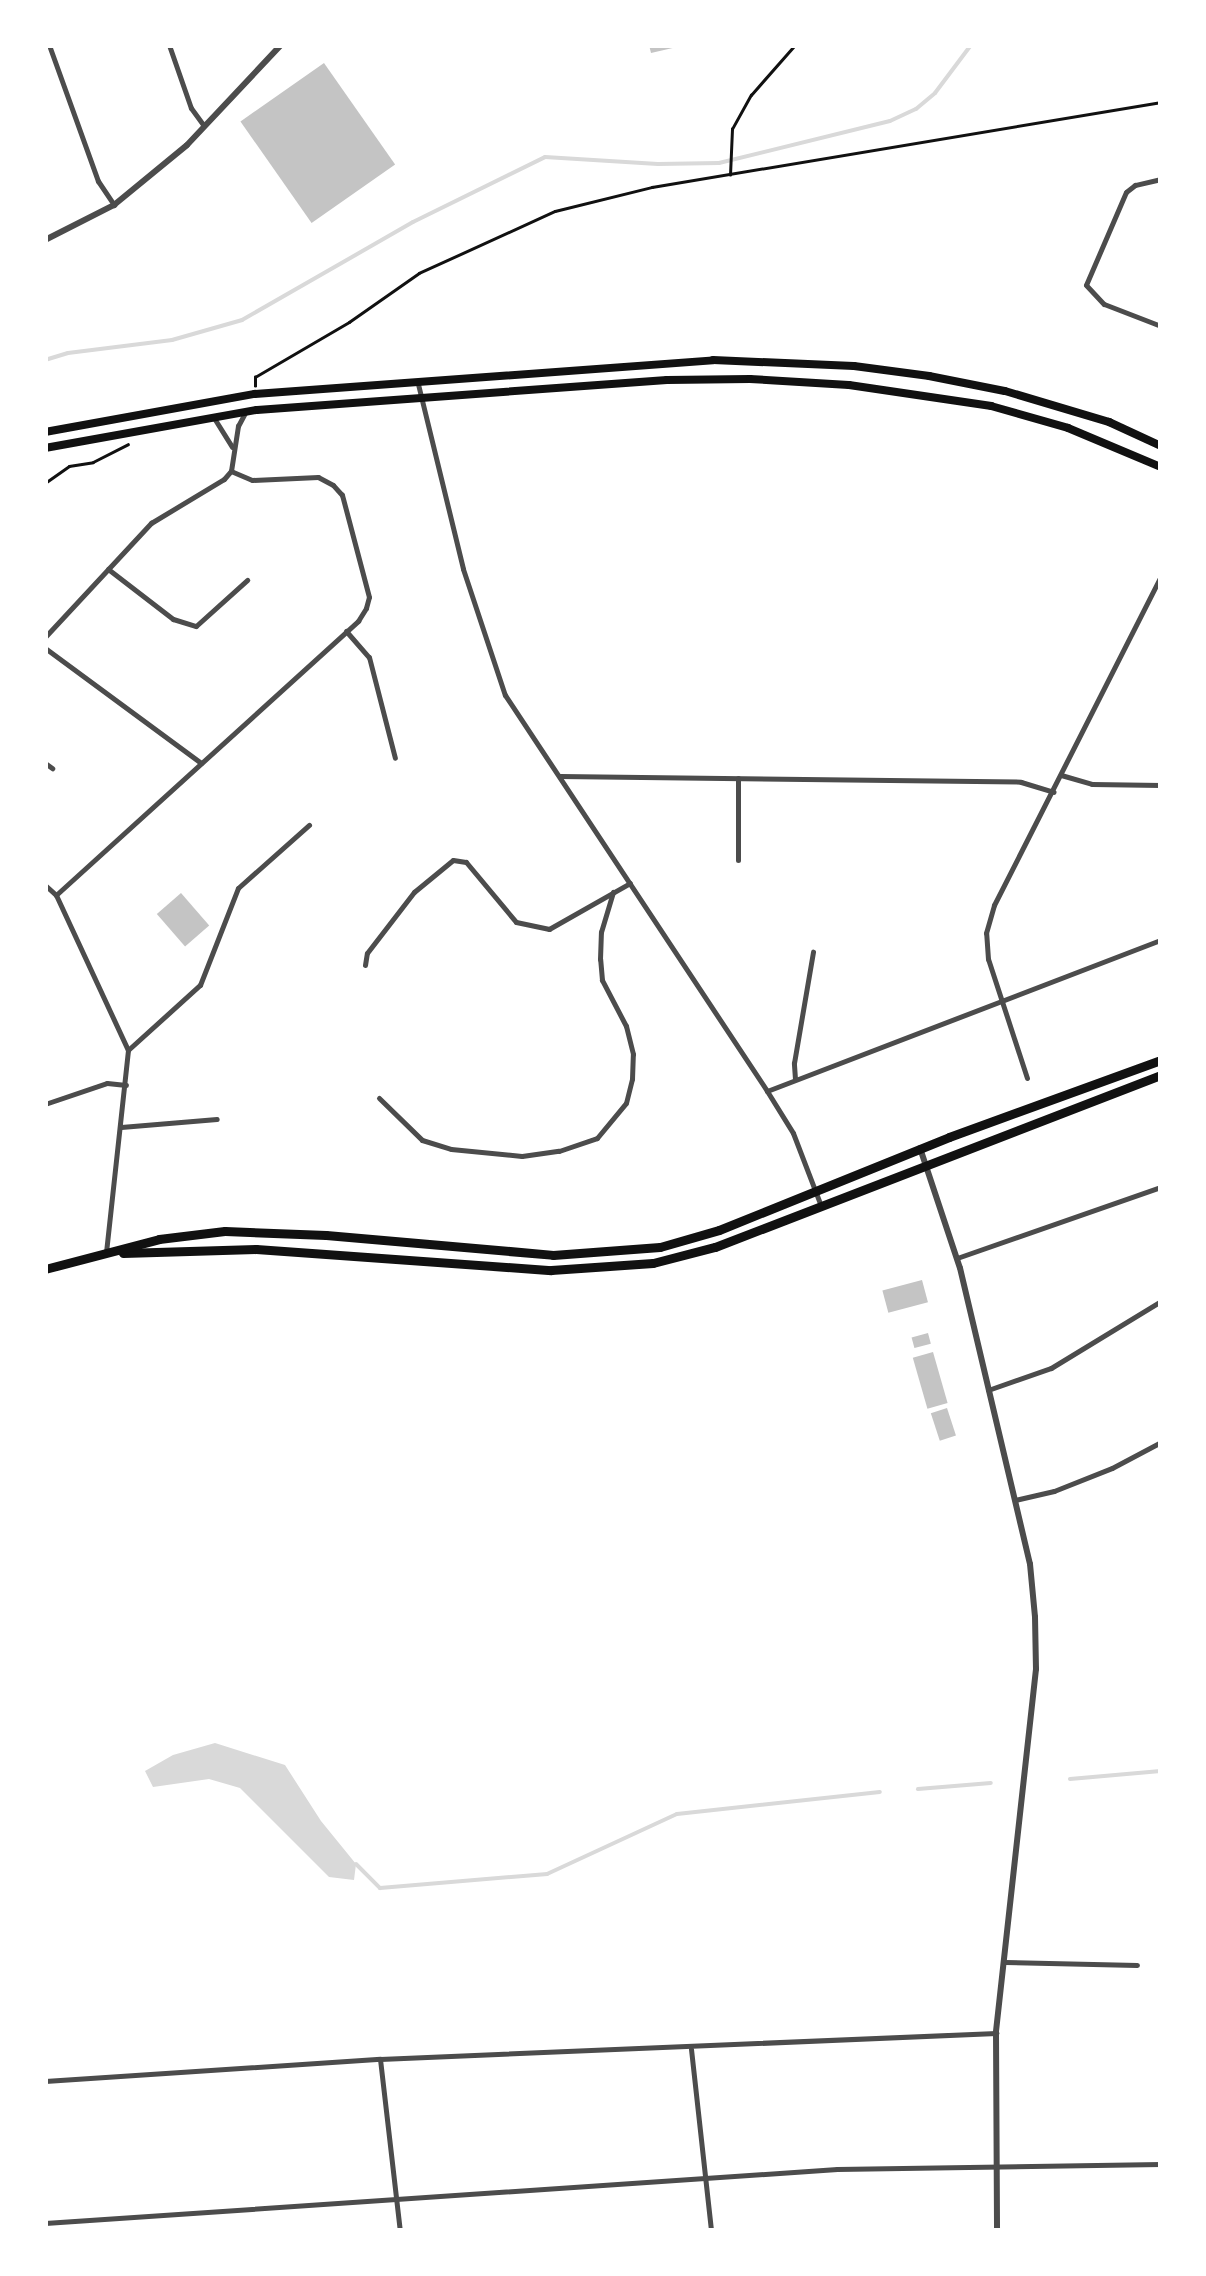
<!DOCTYPE html>
<style>
body{margin:0}
#map{position:relative;width:1206px;height:2276px;overflow:hidden;background:#fff;font-family:"Work Sans",sans-serif}
div>[style]{position:absolute}
[style*='--x']{left:calc(var(--x)*1px);top:calc(var(--y)*1px);width:calc(var(--w)*1px);rotate:calc(var(--a)*1deg)}
.water>*{inset:0;background:#d9d9d9}
.stream>*{height:4px;margin:-2px;padding:0 2px;transform-origin:2px;border-radius:2px;background:#d9d9d9}
.building>*{inset:0;background:#c4c4c4;transform-origin:0 0}
.path>*{height:2.5px;margin:-1.25px;padding:0 1.25px;transform-origin:1.25px;border-radius:1.25px;background:#111}
.minor>*{height:5px;margin:-2.5px;padding:0 2.5px;transform-origin:2.5px;border-radius:2.5px;background:#4c4c4c}
.tertiary>*{height:6px;margin:-3px;padding:0 3px;transform-origin:3px;border-radius:3px;background:#4c4c4c}
.secondary>*{height:8px;margin:-4px;padding:0 4px;transform-origin:4px;border-radius:4px;background:#111}
.trunk>*{height:9px;margin:-4.5px;padding:0 4.5px;transform-origin:4.5px;border-radius:4.5px;background:#111}
span{translate:-50% -50%;white-space:nowrap;text-align:center;line-height:1.15;-webkit-text-stroke:10px #fff;paint-order:stroke}
.frame{position:absolute;inset:0;border:48px solid #fff;pointer-events:none}
</style>
<div id="map">
<div class="water">
<i style="clip-path:polygon(215px 1743px,285px 1765px,321px 1821px,356px 1864px,354px 1880px,329px 1877px,240px 1788px,209px 1779px,153px 1787px,145px 1771px,173px 1755px)"></i>
</div>
<div class="stream">
<i style="--x:45;--y:360;--w:24;--a:-17"></i>
<i style="--x:68;--y:353;--w:105;--a:-7.1"></i>
<i style="--x:172;--y:340;--w:73;--a:-15.9"></i>
<i style="--x:242;--y:320;--w:197;--a:-29.8"></i>
<i style="--x:413;--y:222;--w:147;--a:-26.2"></i>
<i style="--x:545;--y:157;--w:113;--a:3.5"></i>
<i style="--x:658;--y:164;--w:61;--a:-0.9"></i>
<i style="--x:719;--y:163;--w:176;--a:-13.8"></i>
<i style="--x:890;--y:121;--w:29;--a:-25"></i>
<i style="--x:916;--y:109;--w:25;--a:-40"></i>
<i style="--x:935;--y:93;--w:60;--a:-53.1"></i>
<i style="--x:1070;--y:1779;--w:91;--a:-5"></i>
<i style="--x:918;--y:1789;--w:73;--a:-4.7"></i>
<i style="--x:356;--y:1864;--w:34;--a:45"></i>
<i style="--x:380;--y:1888;--w:168;--a:-4.8"></i>
<i style="--x:547;--y:1874;--w:143;--a:-24.8"></i>
<i style="--x:677;--y:1814;--w:204;--a:-6.2"></i>
</div>
<div class="building">
<i style="clip-path:polygon(649px 45px,677px 45px,677px 47px,651px 53px)"></i>
<i style="left:324px;top:63px;width:124px;height:102px;rotate:55deg"></i>
<i style="left:181px;top:893px;width:43px;height:32px;rotate:49deg"></i>
<i style="left:922px;top:1280px;width:23px;height:41px;rotate:75deg"></i>
<i style="left:928px;top:1333px;width:11px;height:17px;rotate:75deg"></i>
<i style="left:933px;top:1352px;width:53px;height:21px;rotate:74deg"></i>
<i style="left:947px;top:1408px;width:29px;height:17px;rotate:72deg"></i>
</div>
<div class="path">
<i style="--x:730;--y:175;--w:46;--a:-87.5"></i>
<i style="--x:732;--y:129;--w:39;--a:-61"></i>
<i style="--x:751;--y:95;--w:67;--a:-48.7"></i>
<i style="--x:255;--y:386;--w:9;--a:-90"></i>
<i style="--x:255;--y:377;--w:109;--a:-30.3"></i>
<i style="--x:349;--y:322;--w:85;--a:-35"></i>
<i style="--x:419;--y:273;--w:149;--a:-24.5"></i>
<i style="--x:555;--y:211;--w:100;--a:-13.9"></i>
<i style="--x:652;--y:187;--w:516;--a:-9.48"></i>
<i style="--x:45;--y:483;--w:29;--a:-35"></i>
<i style="--x:69;--y:466;--w:24;--a:-9"></i>
<i style="--x:93;--y:462;--w:39;--a:-27"></i>
</div>
<div class="minor">
<i style="--x:49;--y:45;--w:145;--a:70.2"></i>
<i style="--x:98;--y:181;--w:29;--a:56"></i>
<i style="--x:169;--y:45;--w:67;--a:70.8"></i>
<i style="--x:191;--y:108;--w:22;--a:54"></i>
<i style="--x:1161;--y:179;--w:27;--a:167"></i>
<i style="--x:1135;--y:185;--w:11;--a:142"></i>
<i style="--x:1126;--y:192;--w:101;--a:113.3"></i>
<i style="--x:1086;--y:285;--w:26;--a:47"></i>
<i style="--x:1104;--y:304;--w:61;--a:21.1"></i>
<i style="--x:418;--y:384;--w:190;--a:76.3"></i>
<i style="--x:463;--y:569;--w:133;--a:71.6"></i>
<i style="--x:505;--y:695;--w:475;--a:56.5"></i>
<i style="--x:767;--y:1091;--w:49;--a:58.2"></i>
<i style="--x:793;--y:1133;--w:78;--a:69"></i>
<i style="--x:214;--y:418;--w:34;--a:58"></i>
<i style="--x:108;--y:569;--w:82;--a:37.6"></i>
<i style="--x:173;--y:619;--w:24;--a:17"></i>
<i style="--x:196;--y:626;--w:69;--a:-42"></i>
<i style="--x:346;--y:631;--w:35;--a:49"></i>
<i style="--x:369;--y:657;--w:104;--a:75.6"></i>
<i style="--x:45;--y:637;--w:156;--a:-47.1"></i>
<i style="--x:151;--y:523;--w:85;--a:-31.1"></i>
<i style="--x:224;--y:479;--w:11;--a:-49"></i>
<i style="--x:231;--y:471;--w:46;--a:-81.2"></i>
<i style="--x:238;--y:426;--w:15;--a:-62"></i>
<i style="--x:45;--y:648;--w:194;--a:36.4"></i>
<i style="--x:45;--y:763;--w:9;--a:36"></i>
<i style="--x:1061;--y:775;--w:32;--a:16"></i>
<i style="--x:1092;--y:784;--w:69;--a:0.8"></i>
<i style="--x:560;--y:776;--w:461;--a:0.7"></i>
<i style="--x:1021;--y:782;--w:34;--a:17"></i>
<i style="--x:738;--y:778;--w:82;--a:90"></i>
<i style="--x:45;--y:885;--w:15;--a:42"></i>
<i style="--x:56;--y:895;--w:171;--a:65.1"></i>
<i style="--x:128;--y:1050;--w:202;--a:96.2"></i>
<i style="--x:56;--y:895;--w:408;--a:-42.2"></i>
<i style="--x:358;--y:621;--w:15;--a:-58"></i>
<i style="--x:366;--y:608;--w:11;--a:-75"></i>
<i style="--x:369;--y:597;--w:106;--a:-104.8"></i>
<i style="--x:342;--y:495;--w:13;--a:-132"></i>
<i style="--x:333;--y:485;--w:17;--a:-152"></i>
<i style="--x:318;--y:477;--w:66;--a:177.4"></i>
<i style="--x:252;--y:480;--w:23;--a:-157"></i>
<i style="--x:365;--y:965;--w:12;--a:-81"></i>
<i style="--x:367;--y:953;--w:77;--a:-52.4"></i>
<i style="--x:414;--y:892;--w:50;--a:-39.4"></i>
<i style="--x:453;--y:860;--w:13;--a:9"></i>
<i style="--x:466;--y:862;--w:78;--a:50.2"></i>
<i style="--x:516;--y:922;--w:34;--a:12"></i>
<i style="--x:549;--y:929;--w:93;--a:-29.6"></i>
<i style="--x:128;--y:1050;--w:97;--a:-42.1"></i>
<i style="--x:200;--y:985;--w:104;--a:-68.6"></i>
<i style="--x:238;--y:888;--w:95;--a:-41.6"></i>
<i style="--x:1027;--y:1078;--w:125;--a:-108.1"></i>
<i style="--x:988;--y:959;--w:26;--a:-94"></i>
<i style="--x:986;--y:933;--w:29;--a:-74"></i>
<i style="--x:994;--y:905;--w:369;--a:-63.1"></i>
<i style="--x:795;--y:1079;--w:16;--a:-94"></i>
<i style="--x:794;--y:1063;--w:113;--a:-80.3"></i>
<i style="--x:767;--y:1091;--w:422;--a:-21"></i>
<i style="--x:379;--y:1098;--w:60;--a:44.3"></i>
<i style="--x:422;--y:1140;--w:30;--a:17"></i>
<i style="--x:451;--y:1149;--w:71;--a:5.6"></i>
<i style="--x:522;--y:1156;--w:37;--a:-8"></i>
<i style="--x:559;--y:1151;--w:40;--a:-18.9"></i>
<i style="--x:597;--y:1138;--w:45;--a:-50.4"></i>
<i style="--x:626;--y:1103;--w:25;--a:-76"></i>
<i style="--x:632;--y:1079;--w:25;--a:-88"></i>
<i style="--x:633;--y:1054;--w:29;--a:-104"></i>
<i style="--x:626;--y:1026;--w:52;--a:-117.6"></i>
<i style="--x:602;--y:980;--w:21;--a:-95"></i>
<i style="--x:600;--y:959;--w:27;--a:-88"></i>
<i style="--x:601;--y:932;--w:42;--a:-73.3"></i>
<i style="--x:45;--y:1104;--w:65;--a:-18.7"></i>
<i style="--x:107;--y:1083;--w:19;--a:6"></i>
<i style="--x:121;--y:1127;--w:96;--a:-4.8"></i>
<i style="--x:957;--y:1258;--w:216;--a:-19.2"></i>
<i style="--x:988;--y:1390;--w:67;--a:-19.2"></i>
<i style="--x:1051;--y:1368;--w:129;--a:-31.3"></i>
<i style="--x:1015;--y:1500;--w:40;--a:-13"></i>
<i style="--x:1054;--y:1491;--w:62;--a:-21.6"></i>
<i style="--x:1112;--y:1468;--w:55;--a:-28"></i>
<i style="--x:1005;--y:1962;--w:132;--a:1.3"></i>
<i style="--x:691;--y:2049;--w:183;--a:83.7"></i>
<i style="--x:380;--y:2059;--w:173;--a:83.4"></i>
<i style="--x:45;--y:2081;--w:336;--a:-3.8"></i>
<i style="--x:380;--y:2059;--w:617;--a:-2.42"></i>
<i style="--x:45;--y:2223;--w:794;--a:-3.9"></i>
<i style="--x:837;--y:2169;--w:324;--a:-0.9"></i>
</div>
<div class="tertiary">
<i style="--x:45;--y:240;--w:77;--a:-26.9"></i>
<i style="--x:114;--y:205;--w:94;--a:-39.4"></i>
<i style="--x:187;--y:145;--w:137;--a:-46.8"></i>
<i style="--x:920;--y:1148;--w:126;--a:71.6"></i>
<i style="--x:960;--y:1268;--w:304;--a:76.7"></i>
<i style="--x:1030;--y:1564;--w:53;--a:84.6"></i>
<i style="--x:1035;--y:1617;--w:52;--a:88.9"></i>
<i style="--x:1036;--y:1669;--w:366;--a:96.3"></i>
<i style="--x:996;--y:2033;--w:198;--a:89.7"></i>
</div>
<div class="secondary">
<i style="--x:45;--y:432;--w:213;--a:-10.3"></i>
<i style="--x:255;--y:394;--w:459;--a:-4.2"></i>
<i style="--x:713;--y:360;--w:141;--a:2.4"></i>
<i style="--x:854;--y:366;--w:76;--a:7.6"></i>
<i style="--x:929;--y:376;--w:77;--a:11.2"></i>
<i style="--x:1005;--y:391;--w:109;--a:16.6"></i>
<i style="--x:1109;--y:422;--w:57;--a:24.8"></i>
<i style="--x:45;--y:448;--w:215;--a:-10.2"></i>
<i style="--x:257;--y:410;--w:411;--a:-4.2"></i>
<i style="--x:667;--y:380;--w:83;--a:-0.7"></i>
<i style="--x:750;--y:379;--w:99;--a:3.5"></i>
<i style="--x:849;--y:385;--w:144;--a:8.4"></i>
<i style="--x:991;--y:406;--w:80;--a:15.9"></i>
<i style="--x:1068;--y:428;--w:101;--a:22.8"></i>
</div>
<div class="trunk">
<i style="--x:123;--y:1253;--w:133;--a:-1.7"></i>
<i style="--x:256;--y:1249;--w:296;--a:4.1"></i>
<i style="--x:551;--y:1270;--w:102;--a:-3.9"></i>
<i style="--x:653;--y:1263;--w:64;--a:-14.5"></i>
<i style="--x:715;--y:1247;--w:478;--a:-21.1"></i>
<i style="--x:45;--y:1269;--w:118;--a:-14.7"></i>
<i style="--x:159;--y:1239;--w:66;--a:-6.9"></i>
<i style="--x:225;--y:1231;--w:101;--a:2.3"></i>
<i style="--x:326;--y:1235;--w:228;--a:5"></i>
<i style="--x:553;--y:1255;--w:107;--a:-4.3"></i>
<i style="--x:660;--y:1247;--w:61;--a:-16.1"></i>
<i style="--x:719;--y:1230;--w:248;--a:-22"></i>
<i style="--x:949;--y:1137;--w:226;--a:-20"></i>
</div>
<div class="frame"></div>
</div>
